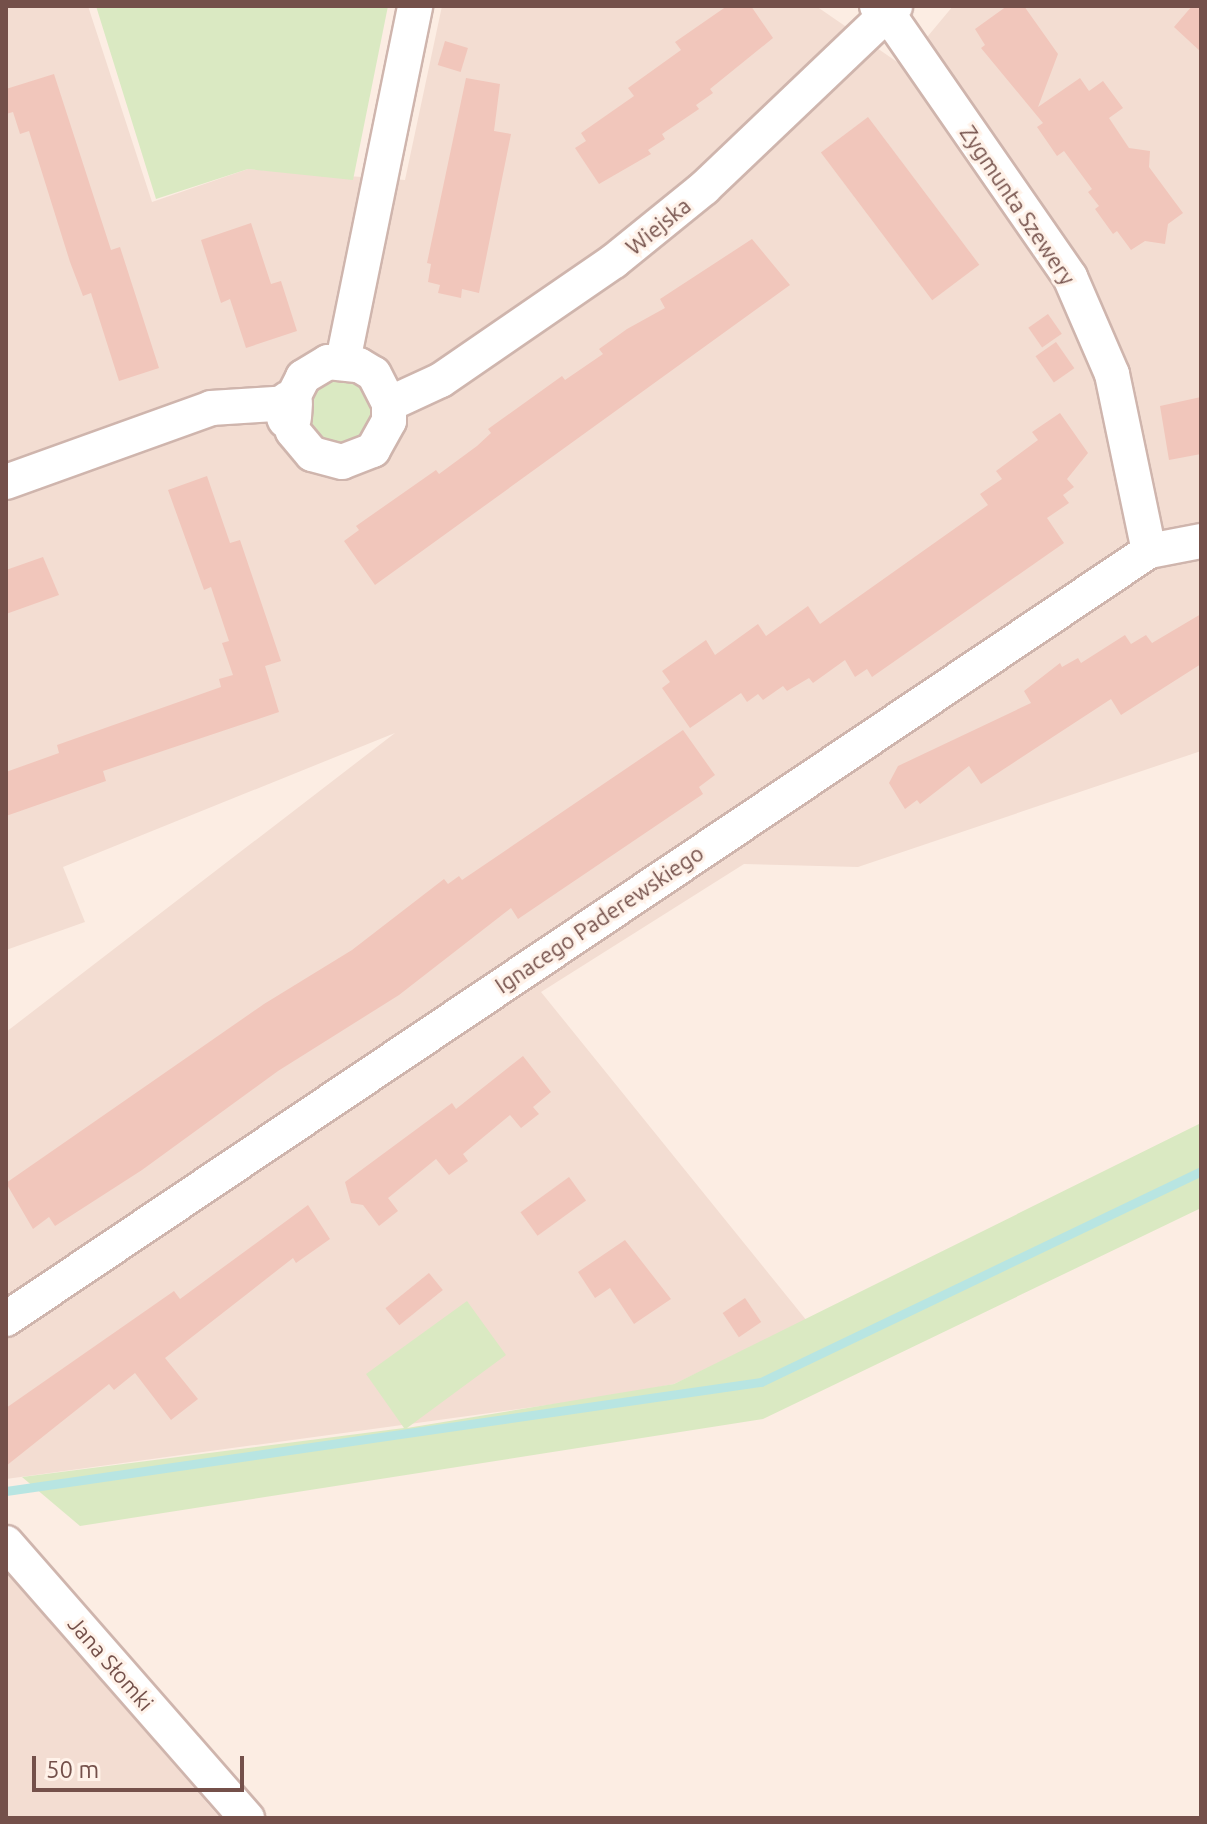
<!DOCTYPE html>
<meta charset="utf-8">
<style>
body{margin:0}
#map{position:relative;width:1207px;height:1824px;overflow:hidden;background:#fcede3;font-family:Ubuntu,sans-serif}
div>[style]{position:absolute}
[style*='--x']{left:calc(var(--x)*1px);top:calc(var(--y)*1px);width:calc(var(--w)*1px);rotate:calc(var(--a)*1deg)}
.residential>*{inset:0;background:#f3ddd2}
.green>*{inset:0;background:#dae9c2}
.round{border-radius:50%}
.stream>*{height:9px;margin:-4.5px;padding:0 4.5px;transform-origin:4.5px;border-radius:4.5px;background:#b8e5e2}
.building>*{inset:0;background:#f1c6bb;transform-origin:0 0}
.roads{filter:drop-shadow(2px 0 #cfb5ad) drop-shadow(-2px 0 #cfb5ad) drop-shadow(0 2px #cfb5ad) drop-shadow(0 -2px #cfb5ad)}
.street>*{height:34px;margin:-17px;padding:0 17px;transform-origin:17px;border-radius:17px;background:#fff}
.secondary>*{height:44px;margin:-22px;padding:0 22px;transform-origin:22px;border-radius:22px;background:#fff}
span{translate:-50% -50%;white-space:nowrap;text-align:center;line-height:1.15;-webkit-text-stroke:6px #fff2e9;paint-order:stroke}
.street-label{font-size:22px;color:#74504a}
.frame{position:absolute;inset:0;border:8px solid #74504a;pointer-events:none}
.scale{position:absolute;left:32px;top:1756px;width:212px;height:36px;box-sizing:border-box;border:4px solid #74504a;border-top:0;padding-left:10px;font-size:24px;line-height:28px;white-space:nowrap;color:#74504a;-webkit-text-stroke:6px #fff2e9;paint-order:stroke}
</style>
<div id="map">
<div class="residential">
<i style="clip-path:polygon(6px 6px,88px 6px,152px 202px,248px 169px,405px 180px,442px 6px,816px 6px,903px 66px,953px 6px,1201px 6px,1201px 751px,858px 867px,744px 864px,541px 992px,807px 1321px,674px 1384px,614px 1396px,6px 1479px,6px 1032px,395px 733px,63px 867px,85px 922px,6px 950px)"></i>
<i style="clip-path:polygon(6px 1571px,220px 1818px,6px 1818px)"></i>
</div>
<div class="green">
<i style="clip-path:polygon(96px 6px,388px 6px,353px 180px,248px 169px,156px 199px)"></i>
<i class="round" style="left:307px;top:380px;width:66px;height:66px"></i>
<i style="clip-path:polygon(1201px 1123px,1201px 1208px,763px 1419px,80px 1526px,22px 1477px,404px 1428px,366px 1374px,467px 1301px,506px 1355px,407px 1428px,674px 1384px)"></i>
</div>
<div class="stream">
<i style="--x:6;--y:1491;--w:763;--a:-8.22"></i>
<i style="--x:761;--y:1382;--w:488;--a:-25.6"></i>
</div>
<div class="building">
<i style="clip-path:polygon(727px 6px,751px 6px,773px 38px,710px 89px,713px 93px,696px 105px,699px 109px,662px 134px,665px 139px,648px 150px,651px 154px,599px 184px,575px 148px,586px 141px,581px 133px,634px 96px,628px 88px,681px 50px,675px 42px)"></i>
<i style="clip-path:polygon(1007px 6px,1024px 6px,1058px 54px,1038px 107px,1080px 78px,1089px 91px,1103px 81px,1123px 108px,1109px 118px,1129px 148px,1150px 151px,1149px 167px,1183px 213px,1168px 224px,1165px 244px,1145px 241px,1131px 250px,1117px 231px,1113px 234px,1095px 209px,1099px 206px,1088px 192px,1092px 189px,1064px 151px,1057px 156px,1037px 127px,1043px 123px,981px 48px,985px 45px,975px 29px)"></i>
<i style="clip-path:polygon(1192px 6px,1201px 6px,1201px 52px,1174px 27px)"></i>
<i style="left:445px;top:41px;width:24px;height:25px;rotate:17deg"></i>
<i style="clip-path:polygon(54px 74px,111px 250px,120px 247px,159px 368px,119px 381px,91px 293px,83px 296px,70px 262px,29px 131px,20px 134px,13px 112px,6px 114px,6px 89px)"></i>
<i style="clip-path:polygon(466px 78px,500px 84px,494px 131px,511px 134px,479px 293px,462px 289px,461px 298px,438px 293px,440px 285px,428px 282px,431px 264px,427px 263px)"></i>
<i style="left:868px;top:117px;width:185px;height:59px;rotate:53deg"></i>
<i style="clip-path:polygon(251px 223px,271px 284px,281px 281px,297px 331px,246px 348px,230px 299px,221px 303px,201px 240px)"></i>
<i style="clip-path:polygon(752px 239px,790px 285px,375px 585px,344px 541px,359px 530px,356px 526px,436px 470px,439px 474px,477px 446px,491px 433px,488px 429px,562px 376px,565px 380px,603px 354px,599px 349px,627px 329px,665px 308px,660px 299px)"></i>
<i style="left:1048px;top:314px;width:24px;height:24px;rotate:55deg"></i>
<i style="left:1056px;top:342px;width:32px;height:25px;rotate:55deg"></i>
<i style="clip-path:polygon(1201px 397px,1201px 454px,1169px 460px,1160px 406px)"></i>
<i style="clip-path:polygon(1060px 413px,1088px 453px,1067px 479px,1074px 487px,1063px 495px,1069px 503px,1047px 518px,1064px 543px,872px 677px,867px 669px,855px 677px,845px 660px,813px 683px,809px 678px,787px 691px,783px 686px,763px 700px,758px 694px,747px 702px,741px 693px,690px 728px,662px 688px,670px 682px,662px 671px,706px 640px,715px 655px,758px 624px,766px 636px,808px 606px,820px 624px,988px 505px,980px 494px,1002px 479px,996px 471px,1038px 440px,1032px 432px)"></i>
<i style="clip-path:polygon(207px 476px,230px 543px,240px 540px,281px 661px,265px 666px,279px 712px,103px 771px,106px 781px,6px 816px,6px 772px,59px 753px,57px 745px,221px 687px,219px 679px,233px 675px,222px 643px,229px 641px,211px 587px,204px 590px,168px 490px)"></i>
<i style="clip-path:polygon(43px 557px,59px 595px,6px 614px,6px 570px)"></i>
<i style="clip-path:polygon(1201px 614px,1201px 664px,1121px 715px,1111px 699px,981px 784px,969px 766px,920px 804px,917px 800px,905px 809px,889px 783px,898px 766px,1031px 703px,1024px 691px,1060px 663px,1062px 667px,1078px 658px,1081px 663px,1125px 635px,1131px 644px,1146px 635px,1152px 643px)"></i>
<i style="clip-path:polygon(683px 730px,715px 775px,699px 787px,703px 794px,518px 919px,511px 908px,399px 995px,278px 1071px,142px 1170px,55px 1226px,49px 1217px,33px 1229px,6px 1183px,264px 1004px,352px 950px,444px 879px,448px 884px,459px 876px,462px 880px)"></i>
<i style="clip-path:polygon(523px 1056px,551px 1092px,533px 1107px,539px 1114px,521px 1128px,510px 1115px,463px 1154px,468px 1161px,449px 1175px,436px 1159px,388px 1198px,398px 1211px,379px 1226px,363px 1205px,351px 1203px,345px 1182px,452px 1103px,456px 1109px)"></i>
<i style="left:569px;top:1177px;width:29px;height:60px;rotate:54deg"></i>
<i style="clip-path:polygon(308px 1205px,330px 1239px,296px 1263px,293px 1258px,165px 1358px,198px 1399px,171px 1420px,135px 1373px,114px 1390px,109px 1384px,6px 1466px,6px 1408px,174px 1291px,180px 1299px)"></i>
<i style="clip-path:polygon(625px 1240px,671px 1299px,634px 1324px,610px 1288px,595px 1298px,578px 1272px)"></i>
<i style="left:429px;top:1273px;width:22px;height:56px;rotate:51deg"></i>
<i style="left:745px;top:1298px;width:29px;height:27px;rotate:56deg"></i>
</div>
<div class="roads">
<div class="street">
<i style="--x:877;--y:6;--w:14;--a:36"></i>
<i style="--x:888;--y:14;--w:320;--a:55.3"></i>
<i style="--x:1070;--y:277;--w:106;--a:66.6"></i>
<i style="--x:1112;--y:374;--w:181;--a:78.2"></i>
<i style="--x:343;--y:361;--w:362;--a:-78.5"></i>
<i style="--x:389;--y:404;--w:57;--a:-24.8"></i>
<i style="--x:441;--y:380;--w:210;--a:-34.5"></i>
<i style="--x:614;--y:261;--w:116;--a:-39"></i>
<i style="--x:704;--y:188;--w:264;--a:-43.6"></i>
<i style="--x:6;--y:482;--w:218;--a:-19.8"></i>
<i style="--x:211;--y:408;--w:79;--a:-3.6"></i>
<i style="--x:290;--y:403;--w:29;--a:-63"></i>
<i style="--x:303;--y:377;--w:29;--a:-31"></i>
<i style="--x:328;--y:362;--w:31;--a:6"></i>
<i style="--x:359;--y:365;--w:17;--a:31"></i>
<i style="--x:374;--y:374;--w:34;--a:63"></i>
<i style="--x:389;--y:404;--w:17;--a:90"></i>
<i style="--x:389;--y:421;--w:33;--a:119"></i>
<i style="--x:373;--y:450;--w:33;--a:159"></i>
<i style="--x:342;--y:462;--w:31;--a:-165"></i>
<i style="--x:312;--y:454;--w:30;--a:-130"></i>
<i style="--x:293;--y:431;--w:15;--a:-106"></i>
<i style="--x:6;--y:1319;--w:1377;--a:-33.9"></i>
<i style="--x:1149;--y:551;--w:53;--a:-10.9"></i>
<i style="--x:6;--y:1543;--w:366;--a:48.8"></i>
</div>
<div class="secondary">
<i style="--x:289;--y:417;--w:14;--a:-86"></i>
</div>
</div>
<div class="street-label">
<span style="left:1018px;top:205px;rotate:56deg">Zygmunta Szewery</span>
<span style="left:658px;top:226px;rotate:-39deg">Wiejska</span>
<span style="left:599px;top:919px;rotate:-34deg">Ignacego Paderewskiego</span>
<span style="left:111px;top:1663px;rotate:49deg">Jana Słomki</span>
</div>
<div class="frame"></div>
<div class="scale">50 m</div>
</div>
